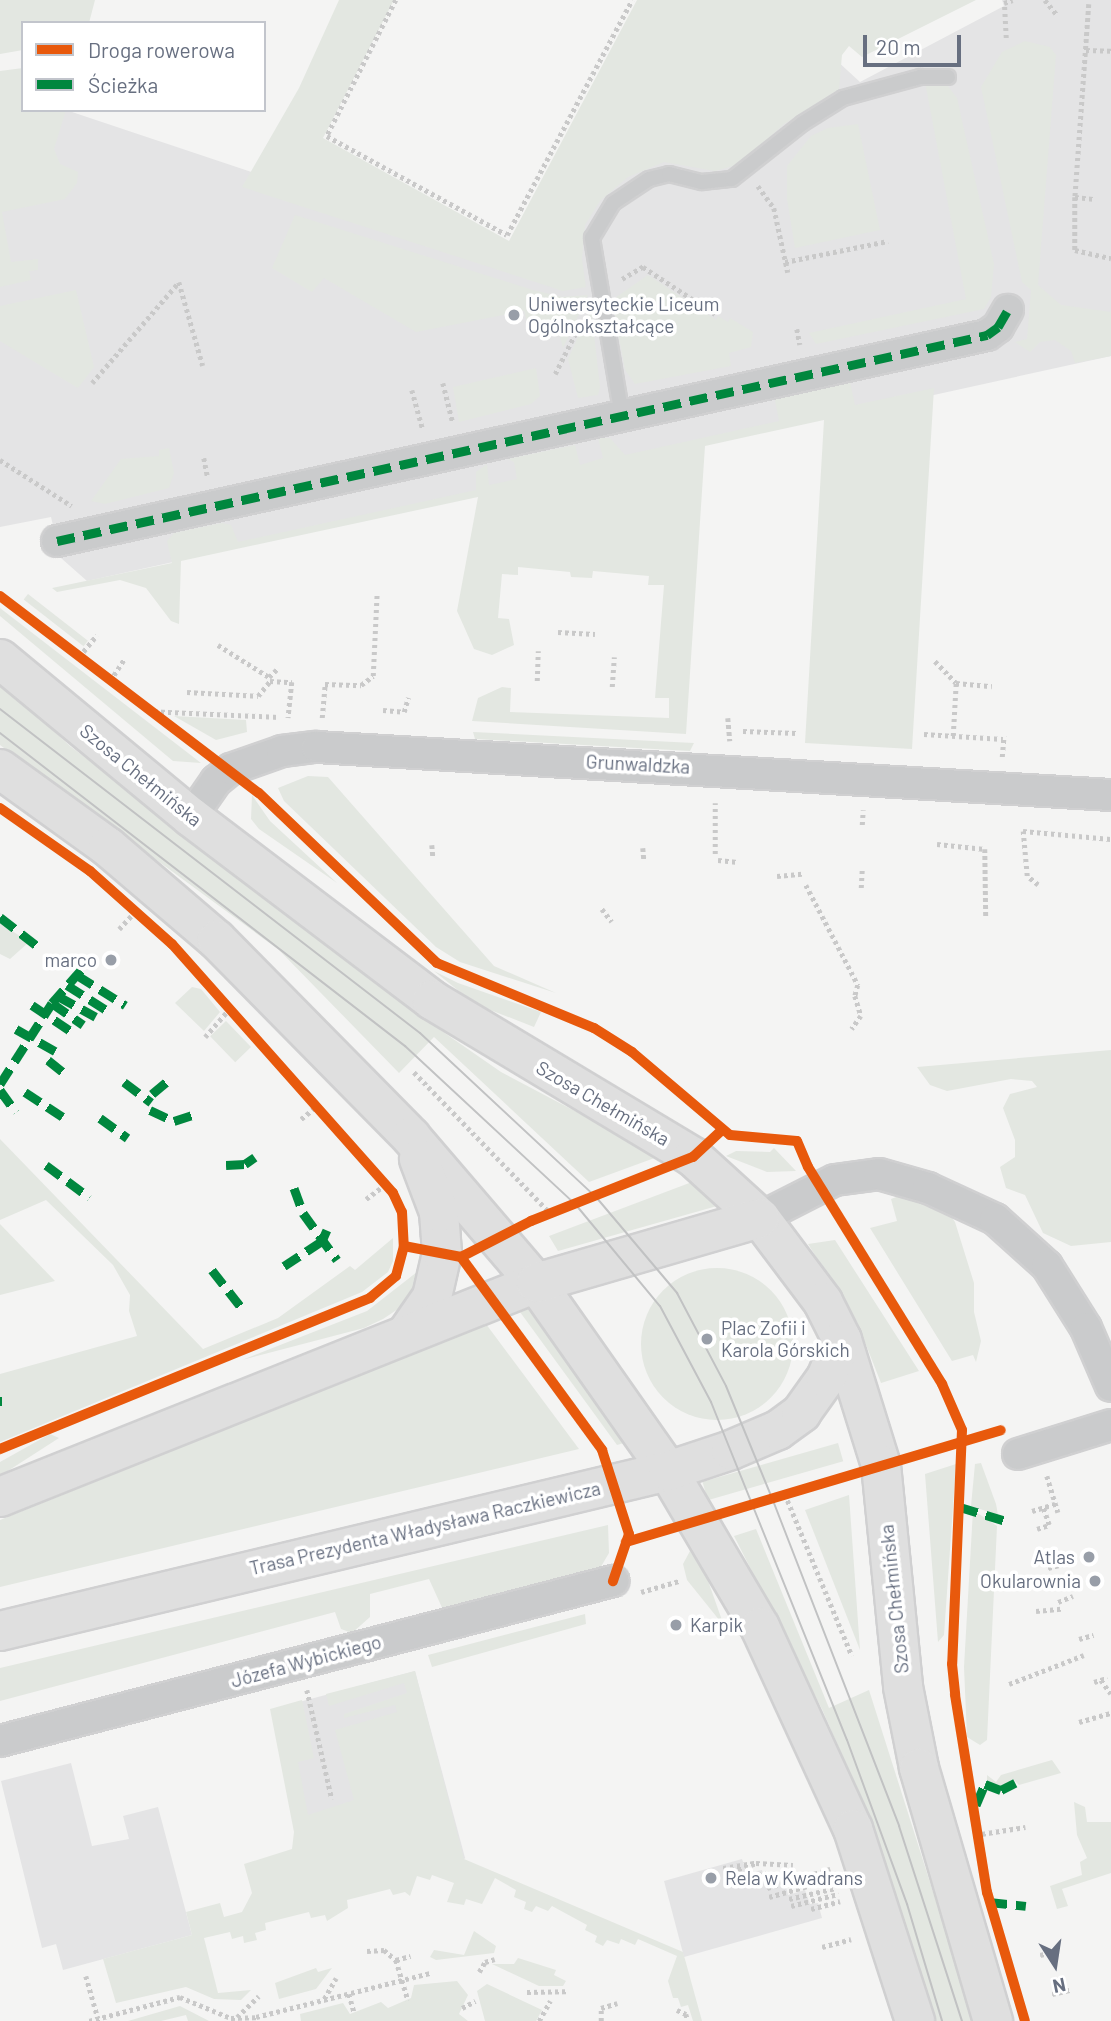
<!DOCTYPE html>
<meta charset="utf-8">
<style>
body{margin:0}
#map{position:relative;width:1111px;height:2021px;overflow:hidden;background:#f4f4f3;font-family:Barlow,sans-serif}
div>[style]{position:absolute}
[style*='--x']{left:calc(var(--x)*1px);top:calc(var(--y)*1px);width:calc(var(--w)*1px);rotate:calc(var(--a)*1deg)}
.built>*{inset:0;background:#e4e4e5;transform-origin:0 0}
.green>*{inset:0;background:#e3e7e1;transform-origin:0 0}
.round{border-radius:50%}
.path>*{height:4.5px;margin-top:-2.25px;transform-origin:0;background:repeating-linear-gradient(90deg,#c9c9c9 0 3.5px,transparent 0 7px)}
.roads{filter:drop-shadow(2px 0 #d0d0d1) drop-shadow(-2px 0 #d0d0d1) drop-shadow(0 2px #d0d0d1) drop-shadow(0 -2px #d0d0d1)}
.service>*{height:14px;margin:-7px;padding:0 7px;transform-origin:7px;border-radius:7px;background:#cacbcc}
.minor>*{height:30px;margin:-15px;padding:0 15px;transform-origin:15px;border-radius:15px;background:#cacbcc}
.secondary>*{height:38px;margin:-19px;padding:0 19px;transform-origin:19px;border-radius:19px;background:#dfdfdf}
.tram>*{height:2px;margin:-1px;padding:0 1px;transform-origin:1px;border-radius:1px;background:#c1c2c3}
.quiet>*{height:9px;margin-top:-4.5px;transform-origin:0;background:repeating-linear-gradient(90deg,#00873e 0 18px,transparent 0 27px)}
.cycleway>*{height:10px;margin:-5px;padding:0 5px;transform-origin:5px;border-radius:5px;background:#e8590c}
.dots>*{width:19px;height:19px;translate:-50% -50%;box-sizing:border-box;border:4px solid #fff;border-radius:50%}
span{translate:-50% -50%;white-space:nowrap;text-align:center;line-height:1.15;-webkit-text-stroke:7px #fff;paint-order:stroke}
.poi-label{font-size:19px;color:#676f80}
.left{translate:0 -50%;text-align:left}
.right{translate:-100% -50%;text-align:right}
.street-label{font-size:19px;color:#676f80}
.legend{position:absolute;left:21px;top:21px;width:245px;height:91px;box-sizing:border-box;background:#fff;border:2px solid #c2c5cc;margin:0;padding:9px 12px;list-style:none;font-size:21px;color:#676f80}
.legend li{display:flex;align-items:center;gap:14px;height:35px}
.legend b{width:35px;border:2px solid #c2c5cc}
.north{position:absolute;left:1020px;top:1930px;width:70px;height:70px;-webkit-text-stroke:5px #fff;paint-order:stroke;rotate:168deg;font-size:19px;font-weight:700;line-height:28px;text-align:center;color:#676f80}
.north::after{content:'';display:block;margin:auto;width:24px;height:32px;background:#676f80;clip-path:polygon(50% 0,100% 100%,50% 72%,0 100%)}
.scale{position:absolute;left:863px;top:35px;width:98px;height:32px;box-sizing:border-box;border:4px solid #676f80;border-top:0;padding-left:9px;font-size:21px;line-height:24px;white-space:nowrap;color:#676f80;-webkit-text-stroke:5px #fff;paint-order:stroke}
</style>
<div id="map">
<div class="built">
<i style="clip-path:polygon(771px 0,860px 82px,1004px 6px,1002px 0,1111px 0,1111px 356px,87px 581px,61px 558px,51px 517px,0 527px,0 197px,66px 110px,511px 259px)"></i>
<i style="left:415px;top:1671px;width:194px;height:144px;rotate:75deg"></i>
<i style="clip-path:polygon(71px 1763px,92px 1846px,129px 1839px,123px 1816px,158px 1807px,192px 1935px,63px 1970px,56px 1944px,42px 1948px,1px 1781px)"></i>
<i style="clip-path:polygon(742px 1859px,747px 1873px,762px 1870px,766px 1884px,784px 1879px,788px 1895px,805px 1890px,810px 1904px,818px 1903px,822px 1918px,684px 1957px,664px 1881px)"></i>
</div>
<div class="green">
<i style="clip-path:polygon(0 0,95px 0,89px 23px,23px 23px,23px 50px,0 54px)"></i>
<i style="clip-path:polygon(339px 0,394px 0,323px 138px,509px 241px,637px 0,976px 0,862px 57px,849px 46px,842px 55px,839px 89px,784px 124px,740px 164px,715px 171px,664px 162px,628px 177px,600px 201px,585px 225px,582px 259px,586px 287px,563px 291px,242px 187px,299px 88px)"></i>
<i style="clip-path:polygon(1025px 41px,1050px 47px,1056px 55px,1038px 285px,1061px 305px,1111px 312px,1111px 356px,1075px 363px,1071px 351px,1055px 340px,1040px 342px,1030px 352px,1015px 342px,1027px 339px,1031px 290px,1022px 282px,981px 87px,1002px 52px)"></i>
<i style="clip-path:polygon(23px 68px,23px 110px,66px 110px,54px 149px,60px 164px,78px 172px,77px 183px,65px 199px,2px 212px,11px 262px,38px 259px,38px 270px,29px 271px,31px 280px,0 287px,0 71px)"></i>
<i style="clip-path:polygon(925px 82px,947px 85px,957px 98px,994px 264px,991px 297px,984px 309px,816px 344px,809px 333px,966px 299px)"></i>
<i style="clip-path:polygon(858px 124px,880px 230px,795px 248px,787px 199px,787px 166px,811px 136px,828px 128px)"></i>
<i style="clip-path:polygon(295px 215px,533px 290px,562px 297px,588px 295px,563px 348px,557px 326px,529px 330px,524px 311px,416px 332px,324px 278px,312px 292px,272px 268px)"></i>
<i style="clip-path:polygon(648px 275px,716px 320px,718px 316px,728px 322px,730px 318px,753px 332px,751px 347px,729px 353px,731px 366px,635px 384px,625px 370px,612px 300px)"></i>
<i style="clip-path:polygon(76px 290px,94px 367px,78px 388px,0 341px,0 306px)"></i>
<i style="clip-path:polygon(591px 308px,600px 387px,598px 395px,578px 398px,568px 359px)"></i>
<i style="clip-path:polygon(536px 368px,540px 396px,531px 404px,459px 422px,453px 387px)"></i>
<i style="clip-path:polygon(849px 378px,855px 405px,934px 388px,912px 749px,805px 743px,824px 420px,705px 446px,686px 734px,472px 721px,478px 698px,502px 687px,511px 688px,510px 712px,669px 718px,669px 698px,655px 698px,664px 585px,648px 585px,649px 576px,593px 571px,592px 578px,571px 577px,570px 572px,518px 567px,518px 575px,502px 574px,498px 618px,509px 619px,514px 645px,492px 655px,474px 649px,457px 611px,478px 497px,181px 561px,179px 624px,171px 621px,146px 588px,120px 580px,57px 592px,52px 588px,172px 563px,167px 541px,174px 533px,222px 523px,231px 525px,238px 542px,476px 490px,476px 472px,487px 464px,489px 485px,517px 479px,514px 462px,508px 459px,575px 445px,580px 465px,603px 458px,598px 438px,610px 438px,625px 455px,779px 421px,774px 395px)"></i>
<i style="clip-path:polygon(169px 448px,174px 473px,169px 488px,105px 504px,91px 501px,121px 459px,159px 456px,159px 450px)"></i>
<i style="left:28px;top:594px;width:76px;height:7px;rotate:38deg"></i>
<i style="clip-path:polygon(0 608px,201px 763px,173px 761px,0 616px)"></i>
<i style="clip-path:polygon(0 683px,70px 746px,436px 1027px,501px 1072px,660px 1156px,589px 1182px,434px 1037px,399px 1073px,279px 950px,0 745px)"></i>
<i style="clip-path:polygon(174px 716px,246px 720px,247px 732px,216px 740px)"></i>
<i style="clip-path:polygon(473px 732px,694px 743px,690px 751px,475px 739px)"></i>
<i style="clip-path:polygon(308px 776px,328px 777px,494px 966px,556px 993px,460px 962px,436px 947px,284px 801px,278px 788px)"></i>
<i style="clip-path:polygon(252px 795px,270px 821px,337px 883px,259px 829px,251px 819px)"></i>
<i style="clip-path:polygon(0 923px,29px 942px,10px 959px,0 954px)"></i>
<i style="clip-path:polygon(434px 971px,458px 983px,541px 1012px,534px 1027px,475px 1004px)"></i>
<i style="clip-path:polygon(192px 987px,201px 989px,220px 1012px,204px 1031px,175px 1003px)"></i>
<i style="left:226px;top:1021px;width:36px;height:22px;rotate:46deg"></i>
<i style="clip-path:polygon(1111px 1050px,1111px 1242px,1071px 1246px,1043px 1233px,1025px 1195px,1006px 1188px,1000px 1167px,1015px 1157px,1015px 1140px,1003px 1108px,1010px 1094px,1037px 1087px,1032px 1081px,1011px 1079px,947px 1091px,930px 1085px,917px 1067px)"></i>
<i style="clip-path:polygon(0 1139px,203px 1349px,278px 1318px,350px 1266px,355px 1270px,393px 1238px,393px 1261px,388px 1272px,362px 1292px,0 1442px,0 1374px,137px 1336px,129px 1311px,130px 1295px,113px 1265px,46px 1200px,0 1220px)"></i>
<i style="clip-path:polygon(774px 1148px,796px 1171px,767px 1172px,726px 1156px,736px 1151px,770px 1152px)"></i>
<i style="clip-path:polygon(692px 1182px,717px 1206px,558px 1251px,549px 1236px)"></i>
<i style="clip-path:polygon(899px 1196px,948px 1212px,955px 1222px,974px 1283px,974px 1312px,981px 1341px,976px 1362px,973px 1355px,952px 1361px,870px 1228px,897px 1221px,891px 1199px)"></i>
<i style="clip-path:polygon(0 1224px,55px 1281px,0 1295px)"></i>
<i style="clip-path:polygon(835px 1240px,919px 1371px,881px 1383px,857px 1322px,808px 1244px)"></i>
<i class="round" style="left:641px;top:1268px;width:152px;height:152px"></i>
<i style="clip-path:polygon(417px 1272px,423px 1272px,419px 1286px,401px 1307px,383px 1319px,364px 1328px,242px 1360px,367px 1311px)"></i>
<i style="clip-path:polygon(527px 1308px,583px 1383px,624px 1443px,617px 1445px,520px 1312px)"></i>
<i style="clip-path:polygon(486px 1324px,579px 1449px,0 1587px,0 1520px)"></i>
<i style="clip-path:polygon(50px 1434px,59px 1438px,0 1476px,0 1462px)"></i>
<i style="left:838px;top:1443px;width:19px;height:141px;rotate:74deg"></i>
<i style="clip-path:polygon(981px 1463px,996px 1504px,998px 1515px,971px 1506px,975px 1464px)"></i>
<i style="clip-path:polygon(956px 1464px,944px 1635px,938px 1642px,925px 1474px)"></i>
<i style="clip-path:polygon(849px 1495px,860px 1650px,805px 1510px)"></i>
<i style="clip-path:polygon(973px 1510px,997px 1526px,987px 1740px,980px 1745px,967px 1737px,964px 1667px)"></i>
<i style="clip-path:polygon(608px 1525px,609px 1553px,599px 1570px,444px 1612px,429px 1579px,370px 1594px,370px 1617px,352px 1633px,341px 1629px,335px 1612px,0 1701px,0 1668px)"></i>
<i style="clip-path:polygon(756px 1529px,829px 1708px,869px 1690px,974px 2021px,935px 2021px,875px 1831px,822px 1709px,734px 1536px)"></i>
<i style="clip-path:polygon(690px 1551px,706px 1575px,724px 1626px,687px 1580px,683px 1564px)"></i>
<i style="clip-path:polygon(585px 1614px,586px 1624px,432px 1667px,428px 1655px)"></i>
<i style="clip-path:polygon(415px 1671px,464px 1859px,683px 1952px,702px 2021px,693px 2021px,688px 2005px,681px 2007px,678px 1998px,673px 1998px,668px 1981px,677px 1956px,638px 1939px,635px 1945px,621px 1939px,619px 1944px,607px 1940px,603px 1946px,595px 1942px,597px 1936px,585px 1930px,587px 1925px,552px 1906px,548px 1911px,536px 1906px,532px 1912px,524px 1909px,526px 1902px,514px 1897px,516px 1890px,495px 1878px,482px 1904px,466px 1899px,464px 1905px,447px 1902px,454px 1883px,432px 1875px,430px 1880px,417px 1876px,410px 1896px,405px 1892px,393px 1895px,390px 1889px,347px 1900px,348px 1908px,327px 1921px,325px 1915px,311px 1918px,309px 1912px,265px 1923px,266px 1930px,255px 1933px,257px 1940px,244px 1943px,243px 1936px,232px 1939px,230px 1932px,204px 1938px,218px 1993px,251px 1990px,241px 2000px,214px 1999px,186px 1987px,116px 2003px,103px 1959px,192px 1935px,186px 1912px,220px 1903px,224px 1917px,242px 1912px,252px 1893px,244px 1864px,292px 1849px,294px 1832px,270px 1709px,302px 1700px,314px 1758px,298px 1762px,308px 1815px,354px 1800px,335px 1730px,397px 1712px,395px 1705px,344px 1718px,344px 1714px,407px 1693px,404px 1683px,329px 1706px,326px 1694px)"></i>
<i style="clip-path:polygon(1052px 1760px,1061px 1773px,1019px 1785px,1013px 1779px,1000px 1787px,987px 1783px,987px 1775px,996px 1782px,1001px 1775px)"></i>
<i style="clip-path:polygon(1074px 1802px,1085px 1807px,1087px 1822px,1111px 1822px,1111px 1873px,1062px 1889px,1068px 1906px,1057px 1909px,1050px 1886px,1082px 1875px,1080px 1862px,1087px 1858px,1077px 1835px)"></i>
<i style="clip-path:polygon(474px 1931px,496px 1946px,494px 1953px,436px 1960px,430px 1957px,434px 1950px,464px 1955px)"></i>
<i style="clip-path:polygon(518px 1958px,556px 1970px,554px 1975px,566px 1981px,563px 1986px,539px 1986px,492px 1964px,514px 1964px)"></i>
<i style="clip-path:polygon(316px 1968px,318px 1972px,332px 1968px,316px 1989px,279px 1999px,275px 1983px)"></i>
<i style="clip-path:polygon(457px 1981px,468px 1995px,459px 2014px,468px 2021px,301px 2021px,300px 2014px,343px 2003px,350px 2014px,381px 2002px,388px 2008px,411px 1998px,414px 1985px)"></i>
<i style="clip-path:polygon(487px 1984px,542px 2010px,536px 2021px,485px 2021px,477px 1991px)"></i>
<i style="clip-path:polygon(180px 2006px,209px 2021px,188px 2021px,186px 2015px,161px 2021px,128px 2021px)"></i>
</div>
<div class="path">
<i style="--x:396;--y:0;--w:153;--a:116.9"></i>
<i style="--x:327;--y:136;--w:205;--a:28.8"></i>
<i style="--x:507;--y:235;--w:266;--a:-62"></i>
<i style="--x:1045;--y:0;--w:19;--a:51"></i>
<i style="--x:1089;--y:4;--w:194;--a:94.1"></i>
<i style="--x:1075;--y:197;--w:18;--a:6"></i>
<i style="--x:1006;--y:38;--w:35;--a:-93"></i>
<i style="--x:1004;--y:3;--w:9;--a:-18"></i>
<i style="--x:1086;--y:50;--w:25;--a:2"></i>
<i style="--x:758;--y:186;--w:27;--a:54"></i>
<i style="--x:774;--y:208;--w:66;--a:77.8"></i>
<i style="--x:1075;--y:197;--w:53;--a:90"></i>
<i style="--x:1075;--y:250;--w:37;--a:13"></i>
<i style="--x:785;--y:262;--w:105;--a:-11.5"></i>
<i style="--x:643;--y:267;--w:86;--a:33.1"></i>
<i style="--x:622;--y:279;--w:27;--a:-31"></i>
<i style="--x:797;--y:329;--w:16;--a:79"></i>
<i style="--x:555;--y:374;--w:58;--a:-63.4"></i>
<i style="--x:92;--y:383;--w:133;--a:-49.3"></i>
<i style="--x:179;--y:282;--w:87;--a:74.1"></i>
<i style="--x:443;--y:383;--w:41;--a:76"></i>
<i style="--x:412;--y:390;--w:41;--a:74.6"></i>
<i style="--x:204;--y:458;--w:20;--a:79"></i>
<i style="--x:0;--y:460;--w:85;--a:32.6"></i>
<i style="--x:558;--y:632;--w:37;--a:3"></i>
<i style="--x:218;--y:645;--w:60;--a:32.1"></i>
<i style="--x:79;--y:657;--w:28;--a:-51"></i>
<i style="--x:935;--y:661;--w:30;--a:46"></i>
<i style="--x:269;--y:677;--w:11;--a:-45"></i>
<i style="--x:110;--y:681;--w:27;--a:-57"></i>
<i style="--x:537;--y:681;--w:30;--a:-88"></i>
<i style="--x:612;--y:687;--w:30;--a:-86"></i>
<i style="--x:187;--y:692;--w:71;--a:3.2"></i>
<i style="--x:258;--y:696;--w:19;--a:-51"></i>
<i style="--x:270;--y:681;--w:22;--a:3"></i>
<i style="--x:292;--y:682;--w:36;--a:96"></i>
<i style="--x:383;--y:710;--w:21;--a:5"></i>
<i style="--x:404;--y:712;--w:15;--a:-74"></i>
<i style="--x:147;--y:711;--w:132;--a:2.6"></i>
<i style="--x:322;--y:718;--w:34;--a:-85"></i>
<i style="--x:325;--y:684;--w:36;--a:2"></i>
<i style="--x:361;--y:685;--w:15;--a:-37"></i>
<i style="--x:373;--y:676;--w:84;--a:-87.3"></i>
<i style="--x:728;--y:718;--w:23;--a:85"></i>
<i style="--x:743;--y:731;--w:54;--a:2.1"></i>
<i style="--x:924;--y:734;--w:79;--a:3.6"></i>
<i style="--x:953;--y:736;--w:53;--a:-86.8"></i>
<i style="--x:956;--y:683;--w:36;--a:5"></i>
<i style="--x:1002;--y:757;--w:21;--a:-85"></i>
<i style="--x:862;--y:825;--w:15;--a:-86"></i>
<i style="--x:937;--y:844;--w:48;--a:5.9"></i>
<i style="--x:985;--y:849;--w:69;--a:89.2"></i>
<i style="--x:432;--y:845;--w:12;--a:85"></i>
<i style="--x:643;--y:848;--w:12;--a:85"></i>
<i style="--x:715;--y:854;--w:51;--a:-90"></i>
<i style="--x:718;--y:860;--w:20;--a:6"></i>
<i style="--x:777;--y:876;--w:25;--a:-5"></i>
<i style="--x:806;--y:885;--w:113;--a:62.5"></i>
<i style="--x:858;--y:985;--w:11;--a:105"></i>
<i style="--x:855;--y:996;--w:21;--a:73"></i>
<i style="--x:861;--y:1016;--w:16;--a:125"></i>
<i style="--x:1038;--y:885;--w:14;--a:-141"></i>
<i style="--x:1027;--y:876;--w:45;--a:-95.1"></i>
<i style="--x:1023;--y:831;--w:88;--a:5.2"></i>
<i style="--x:861;--y:888;--w:18;--a:-87"></i>
<i style="--x:602;--y:909;--w:16;--a:52"></i>
<i style="--x:119;--y:929;--w:21;--a:-47"></i>
<i style="--x:205;--y:1037;--w:37;--a:-49"></i>
<i style="--x:414;--y:1072;--w:196;--a:46"></i>
<i style="--x:301;--y:1119;--w:21;--a:-39"></i>
<i style="--x:366;--y:1199;--w:25;--a:-37"></i>
<i style="--x:1047;--y:1476;--w:38;--a:73"></i>
<i style="--x:785;--y:1494;--w:175;--a:67.5"></i>
<i style="--x:1032;--y:1511;--w:24;--a:-17"></i>
<i style="--x:1037;--y:1529;--w:13;--a:-18"></i>
<i style="--x:1049;--y:1525;--w:18;--a:-109"></i>
<i style="--x:1048;--y:1568;--w:16;--a:-15"></i>
<i style="--x:641;--y:1592;--w:40;--a:-16"></i>
<i style="--x:1058;--y:1602;--w:16;--a:-22"></i>
<i style="--x:1036;--y:1611;--w:25;--a:-5"></i>
<i style="--x:1079;--y:1639;--w:15;--a:-16"></i>
<i style="--x:1101;--y:1680;--w:17;--a:54"></i>
<i style="--x:1094;--y:1682;--w:14;--a:-17"></i>
<i style="--x:1009;--y:1684;--w:80;--a:-21.1"></i>
<i style="--x:307;--y:1690;--w:112;--a:77.1"></i>
<i style="--x:1079;--y:1722;--w:33;--a:-16"></i>
<i style="--x:975;--y:1835;--w:51;--a:-9.1"></i>
<i style="--x:723;--y:1868;--w:33;--a:-9"></i>
<i style="--x:725;--y:1875;--w:33;--a:-21"></i>
<i style="--x:756;--y:1863;--w:37;--a:3"></i>
<i style="--x:745;--y:1879;--w:22;--a:-16"></i>
<i style="--x:767;--y:1888;--w:66;--a:-16.8"></i>
<i style="--x:769;--y:1897;--w:66;--a:-15.9"></i>
<i style="--x:789;--y:1899;--w:48;--a:-13.2"></i>
<i style="--x:791;--y:1906;--w:49;--a:-14.3"></i>
<i style="--x:811;--y:1909;--w:30;--a:-15"></i>
<i style="--x:822;--y:1947;--w:30;--a:-15"></i>
<i style="--x:367;--y:1951;--w:17;--a:-3"></i>
<i style="--x:384;--y:1950;--w:16;--a:40"></i>
<i style="--x:396;--y:1960;--w:15;--a:-16"></i>
<i style="--x:1040;--y:1955;--w:18;--a:-13"></i>
<i style="--x:396;--y:1960;--w:42;--a:73.3"></i>
<i style="--x:479;--y:1972;--w:12;--a:-59"></i>
<i style="--x:485;--y:1962;--w:10;--a:-17"></i>
<i style="--x:86;--y:1976;--w:44;--a:74.1"></i>
<i style="--x:527;--y:1992;--w:39;--a:-1"></i>
<i style="--x:349;--y:1994;--w:19;--a:74"></i>
<i style="--x:1052;--y:1994;--w:18;--a:-13"></i>
<i style="--x:324;--y:1999;--w:24;--a:-60"></i>
<i style="--x:462;--y:2008;--w:15;--a:-28"></i>
<i style="--x:677;--y:2010;--w:10;--a:24"></i>
<i style="--x:686;--y:2014;--w:7;--a:74"></i>
<i style="--x:237;--y:2017;--w:30;--a:-44"></i>
<i style="--x:89;--y:2021;--w:94;--a:-14.8"></i>
<i style="--x:180;--y:1997;--w:55;--a:22.4"></i>
<i style="--x:231;--y:2018;--w:25;--a:-2"></i>
<i style="--x:256;--y:2017;--w:179;--a:-14.2"></i>
<i style="--x:539;--y:2021;--w:23;--a:-61"></i>
<i style="--x:601;--y:2021;--w:13;--a:-90"></i>
<i style="--x:601;--y:2008;--w:17;--a:-17"></i>
</div>
<div class="roads">
<div class="service">
<i style="--x:622;--y:416;--w:181;--a:-99.6"></i>
<i style="--x:592;--y:238;--w:41;--a:-59"></i>
<i style="--x:613;--y:203;--w:43;--a:-33.7"></i>
<i style="--x:649;--y:179;--w:21;--a:-14"></i>
<i style="--x:669;--y:174;--w:34;--a:14"></i>
<i style="--x:702;--y:182;--w:30;--a:-6"></i>
<i style="--x:732;--y:179;--w:90;--a:-38.3"></i>
<i style="--x:803;--y:123;--w:47;--a:-32"></i>
<i style="--x:843;--y:98;--w:80;--a:-15.3"></i>
<i style="--x:920;--y:77;--w:28;--a:0"></i>
</div>
<div class="minor">
<i style="--x:57;--y:541;--w:953;--a:-12.49"></i>
<i style="--x:987;--y:335;--w:14;--a:-36"></i>
<i style="--x:998;--y:327;--w:20;--a:-60"></i>
<i style="--x:191;--y:817;--w:44;--a:-55.2"></i>
<i style="--x:216;--y:781;--w:19;--a:-39"></i>
<i style="--x:231;--y:769;--w:54;--a:-19.4"></i>
<i style="--x:282;--y:751;--w:35;--a:-7"></i>
<i style="--x:317;--y:747;--w:795;--a:3.46"></i>
<i style="--x:760;--y:1218;--w:84;--a:-26.9"></i>
<i style="--x:835;--y:1180;--w:44;--a:-7.8"></i>
<i style="--x:879;--y:1174;--w:51;--a:15.9"></i>
<i style="--x:928;--y:1188;--w:74;--a:24.8"></i>
<i style="--x:995;--y:1219;--w:70;--a:42.1"></i>
<i style="--x:1047;--y:1266;--w:73;--a:57.8"></i>
<i style="--x:1086;--y:1328;--w:63;--a:66.7"></i>
<i style="--x:1018;--y:1454;--w:97;--a:-17.3"></i>
<i style="--x:0;--y:1741;--w:634;--a:-14.63"></i>
</div>
<div class="secondary">
<i style="--x:0;--y:659;--w:248;--a:39.6"></i>
<i style="--x:191;--y:817;--w:303;--a:37.2"></i>
<i style="--x:432;--y:1000;--w:305;--a:31"></i>
<i style="--x:693;--y:1157;--w:91;--a:42.3"></i>
<i style="--x:760;--y:1218;--w:105;--a:53.1"></i>
<i style="--x:823;--y:1302;--w:42;--a:63.4"></i>
<i style="--x:842;--y:1340;--w:131;--a:72.7"></i>
<i style="--x:881;--y:1465;--w:223;--a:84.3"></i>
<i style="--x:903;--y:1687;--w:83;--a:78.8"></i>
<i style="--x:919;--y:1768;--w:264;--a:73.7"></i>
<i style="--x:0;--y:769;--w:133;--a:35.8"></i>
<i style="--x:108;--y:847;--w:143;--a:40.5"></i>
<i style="--x:217;--y:940;--w:276;--a:45.4"></i>
<i style="--x:411;--y:1137;--w:192;--a:49.4"></i>
<i style="--x:536;--y:1283;--w:230;--a:54.9"></i>
<i style="--x:668;--y:1471;--w:181;--a:59.5"></i>
<i style="--x:760;--y:1627;--w:222;--a:65.3"></i>
<i style="--x:853;--y:1829;--w:202;--a:72.1"></i>
<i style="--x:407;--y:1333;--w:44;--a:-55.2"></i>
<i style="--x:432;--y:1297;--w:45;--a:-77.2"></i>
<i style="--x:442;--y:1253;--w:41;--a:-94.2"></i>
<i style="--x:439;--y:1212;--w:57;--a:-110.7"></i>
<i style="--x:0;--y:1497;--w:577;--a:-21.76"></i>
<i style="--x:536;--y:1283;--w:233;--a:-16.2"></i>
<i style="--x:0;--y:1631;--w:687;--a:-13.47"></i>
<i style="--x:668;--y:1471;--w:66;--a:-18.4"></i>
<i style="--x:731;--y:1450;--w:51;--a:-23.1"></i>
<i style="--x:778;--y:1430;--w:29;--a:-36"></i>
<i style="--x:801;--y:1413;--w:43;--a:-54.5"></i>
<i style="--x:826;--y:1378;--w:41;--a:-67.2"></i>
</div>
</div>
<div class="tram">
<i style="--x:0;--y:709;--w:530;--a:37.65"></i>
<i style="--x:420;--y:1033;--w:241;--a:43"></i>
<i style="--x:596;--y:1197;--w:126;--a:49.8"></i>
<i style="--x:677;--y:1293;--w:105;--a:62.2"></i>
<i style="--x:726;--y:1386;--w:121;--a:67.7"></i>
<i style="--x:772;--y:1498;--w:352;--a:68.8"></i>
<i style="--x:899;--y:1826;--w:205;--a:72.1"></i>
<i style="--x:0;--y:733;--w:512;--a:37.7"></i>
<i style="--x:405;--y:1046;--w:233;--a:42.9"></i>
<i style="--x:576;--y:1205;--w:131;--a:50.3"></i>
<i style="--x:660;--y:1306;--w:109;--a:62"></i>
<i style="--x:711;--y:1402;--w:364;--a:68.1"></i>
<i style="--x:847;--y:1740;--w:175;--a:69.9"></i>
<i style="--x:907;--y:1904;--w:122;--a:73.3"></i>
</div>
<div class="quiet">
<i style="--x:57;--y:541;--w:953;--a:-12.49"></i>
<i style="--x:987;--y:335;--w:14;--a:-36"></i>
<i style="--x:998;--y:327;--w:20;--a:-60"></i>
<i style="--x:0;--y:917;--w:46;--a:37.9"></i>
<i style="--x:81;--y:970;--w:44;--a:131.3"></i>
<i style="--x:52;--y:1003;--w:38;--a:35"></i>
<i style="--x:77;--y:975;--w:57;--a:32"></i>
<i style="--x:67;--y:985;--w:49;--a:32.4"></i>
<i style="--x:58;--y:996;--w:43;--a:28.9"></i>
<i style="--x:32;--y:1005;--w:48;--a:34"></i>
<i style="--x:16;--y:1029;--w:45;--a:29.4"></i>
<i style="--x:48;--y:1060;--w:26;--a:39"></i>
<i style="--x:124;--y:1082;--w:34;--a:37"></i>
<i style="--x:0;--y:1084;--w:96;--a:-57.3"></i>
<i style="--x:0;--y:1090;--w:27;--a:54"></i>
<i style="--x:25;--y:1092;--w:45;--a:33.3"></i>
<i style="--x:152;--y:1094;--w:25;--a:-40"></i>
<i style="--x:150;--y:1110;--w:26;--a:25"></i>
<i style="--x:174;--y:1121;--w:25;--a:-18"></i>
<i style="--x:100;--y:1118;--w:34;--a:36"></i>
<i style="--x:46;--y:1165;--w:54;--a:36.7"></i>
<i style="--x:226;--y:1165;--w:19;--a:-3"></i>
<i style="--x:245;--y:1164;--w:12;--a:-35"></i>
<i style="--x:294;--y:1188;--w:27;--a:70"></i>
<i style="--x:303;--y:1213;--w:58;--a:54.1"></i>
<i style="--x:284;--y:1266;--w:45;--a:-33.3"></i>
<i style="--x:322;--y:1241;--w:12;--a:-66"></i>
<i style="--x:212;--y:1270;--w:47;--a:51.9"></i>
<i style="--x:0;--y:1401;--w:2;--a:0"></i>
<i style="--x:960;--y:1507;--w:51;--a:17"></i>
<i style="--x:976;--y:1805;--w:23;--a:-67"></i>
<i style="--x:985;--y:1784;--w:17;--a:21"></i>
<i style="--x:1001;--y:1790;--w:16;--a:-27"></i>
<i style="--x:989;--y:1902;--w:37;--a:6"></i>
</div>
<div class="cycleway">
<i style="--x:0;--y:596;--w:325;--a:37.3"></i>
<i style="--x:259;--y:793;--w:246;--a:43.7"></i>
<i style="--x:437;--y:963;--w:170;--a:22.5"></i>
<i style="--x:594;--y:1028;--w:45;--a:32.3"></i>
<i style="--x:632;--y:1052;--w:128;--a:40.3"></i>
<i style="--x:730;--y:1135;--w:67;--a:5.1"></i>
<i style="--x:797;--y:1141;--w:28;--a:67"></i>
<i style="--x:808;--y:1167;--w:255;--a:58.3"></i>
<i style="--x:942;--y:1384;--w:50;--a:66.5"></i>
<i style="--x:962;--y:1430;--w:234;--a:92.4"></i>
<i style="--x:952;--y:1664;--w:31;--a:84"></i>
<i style="--x:955;--y:1695;--w:200;--a:80.8"></i>
<i style="--x:987;--y:1892;--w:134;--a:73.6"></i>
<i style="--x:0;--y:808;--w:110;--a:35"></i>
<i style="--x:90;--y:871;--w:110;--a:41.7"></i>
<i style="--x:172;--y:944;--w:333;--a:48.4"></i>
<i style="--x:393;--y:1193;--w:21;--a:65"></i>
<i style="--x:402;--y:1212;--w:34;--a:87"></i>
<i style="--x:404;--y:1246;--w:31;--a:105"></i>
<i style="--x:396;--y:1276;--w:34;--a:140"></i>
<i style="--x:370;--y:1298;--w:400;--a:157.8"></i>
<i style="--x:404;--y:1246;--w:58;--a:10.9"></i>
<i style="--x:461;--y:1257;--w:79;--a:-27.2"></i>
<i style="--x:531;--y:1221;--w:174;--a:-21.6"></i>
<i style="--x:693;--y:1157;--w:40;--a:-43"></i>
<i style="--x:461;--y:1257;--w:239;--a:53.8"></i>
<i style="--x:602;--y:1450;--w:88;--a:72.2"></i>
<i style="--x:629;--y:1534;--w:50;--a:108.8"></i>
<i style="--x:626;--y:1542;--w:391;--a:-16.6"></i>
</div>
<div class="dots">
<i style="left:514px;top:315px;background:#989ea8"></i>
<i style="left:111px;top:960px;background:#989ea8"></i>
<i style="left:707px;top:1339px;background:#989ea8"></i>
<i style="left:1089px;top:1557px;background:#989ea8"></i>
<i style="left:1095px;top:1581px;background:#989ea8"></i>
<i style="left:676px;top:1625px;background:#989ea8"></i>
<i style="left:711px;top:1878px;background:#989ea8"></i>
</div>
<div class="poi-label">
<span class="left" style="left:528px;top:315px">Uniwersyteckie Liceum<br>Ogólnokształcące</span>
<span class="right" style="left:97px;top:960px">marco</span>
<span class="left" style="left:721px;top:1339px">Plac Zofii i<br>Karola Górskich</span>
<span class="right" style="left:1075px;top:1557px">Atlas</span>
<span class="right" style="left:1081px;top:1581px">Okularownia</span>
<span class="left" style="left:690px;top:1625px">Karpik</span>
<span class="left" style="left:725px;top:1878px">Rela w Kwadrans</span>
</div>
<div class="street-label">
<span style="left:638px;top:764px;rotate:3deg">Grunwaldzka</span>
<span style="left:141px;top:775px;rotate:39deg">Szosa Chełmińska</span>
<span style="left:603px;top:1103px;rotate:30deg">Szosa Chełmińska</span>
<span style="left:425px;top:1528px;rotate:-13deg">Trasa Prezydenta Władysława Raczkiewicza</span>
<span style="left:894px;top:1599px;rotate:-96deg">Szosa Chełmińska</span>
<span style="left:306px;top:1661px;rotate:-15deg">Józefa Wybickiego</span>
</div>
<ul class="legend">
<li><b style="height:9px;background:#e8590c"></b>Droga rowerowa</li>
<li><b style="height:9px;background:#00873e"></b>Ścieżka</li>
</ul>
<div class="north">N</div>
<div class="scale">20 m</div>
</div>
